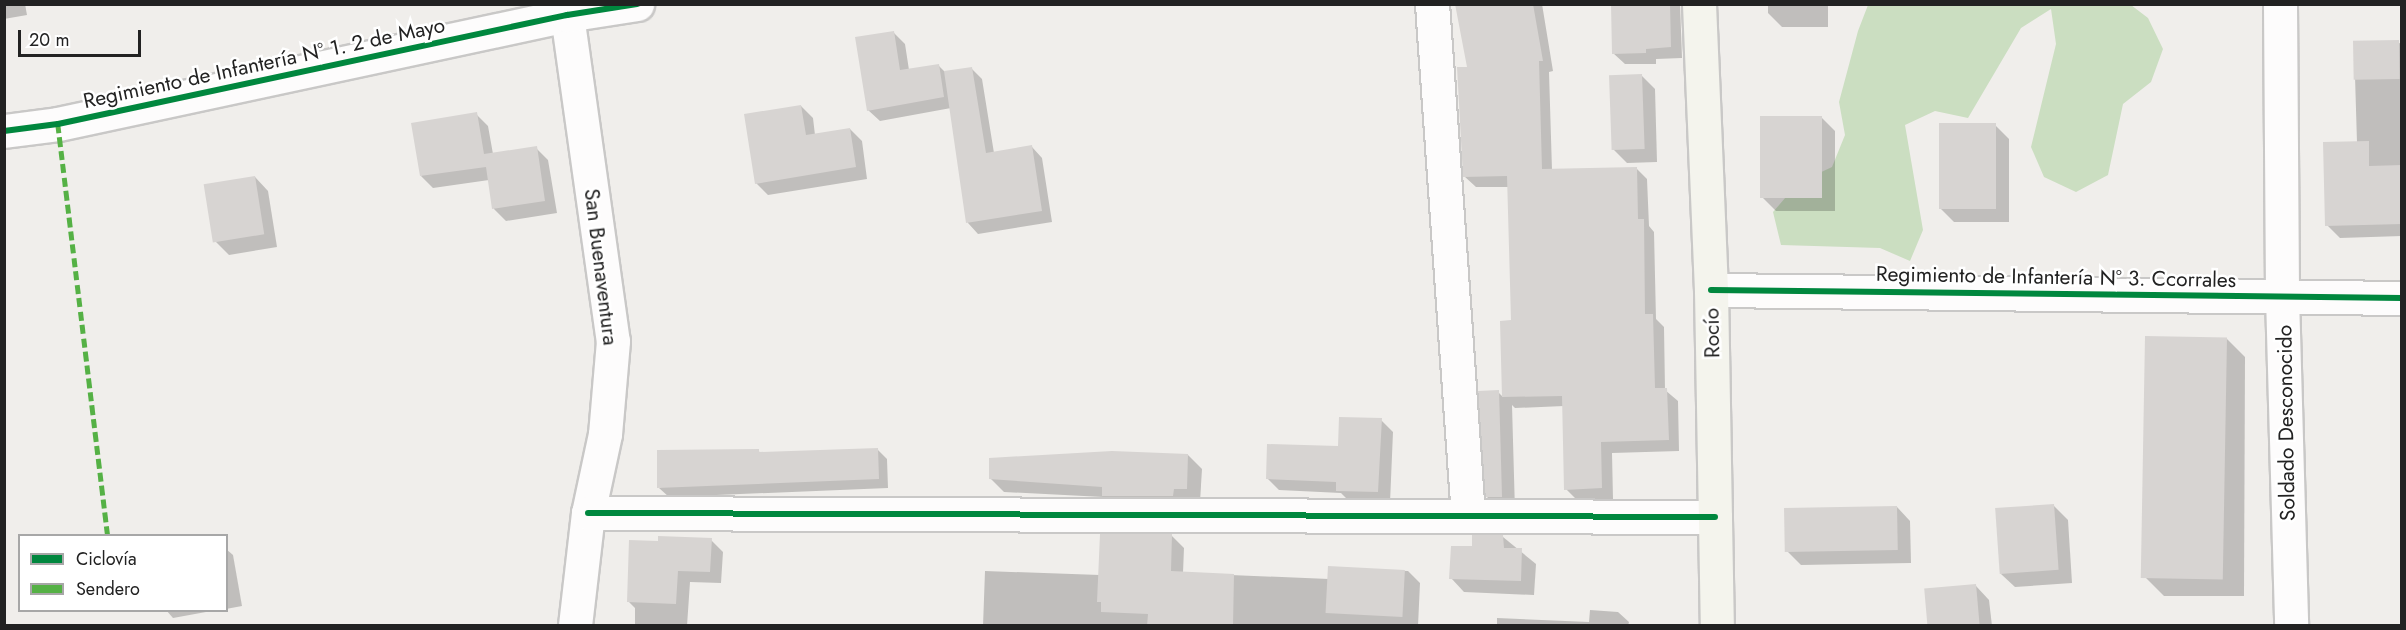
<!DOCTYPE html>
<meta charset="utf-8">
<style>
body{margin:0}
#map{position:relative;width:2406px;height:630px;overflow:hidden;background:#f0eeeb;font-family:Jost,sans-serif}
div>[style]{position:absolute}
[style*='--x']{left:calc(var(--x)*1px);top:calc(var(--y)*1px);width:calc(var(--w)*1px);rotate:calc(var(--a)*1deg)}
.forest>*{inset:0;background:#cbdec1}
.shadow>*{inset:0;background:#0003}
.building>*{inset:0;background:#d7d4d2;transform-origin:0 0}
.roads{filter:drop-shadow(2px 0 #c9c8c7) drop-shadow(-2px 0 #c9c8c7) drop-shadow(0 2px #c9c8c7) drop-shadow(0 -2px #c9c8c7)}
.street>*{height:33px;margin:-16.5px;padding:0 16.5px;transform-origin:16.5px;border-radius:16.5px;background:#fdfcfc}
.secondary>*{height:33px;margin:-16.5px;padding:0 16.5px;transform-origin:16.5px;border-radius:16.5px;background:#f4f4ed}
.quiet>*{height:4.5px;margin-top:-2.25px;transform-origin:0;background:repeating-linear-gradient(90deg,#55b145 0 9px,transparent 0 13.5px)}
.cycleway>*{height:6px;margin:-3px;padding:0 3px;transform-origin:3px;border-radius:3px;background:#00873e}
span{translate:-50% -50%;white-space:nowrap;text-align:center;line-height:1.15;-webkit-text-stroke:5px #fff;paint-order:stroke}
.street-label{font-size:21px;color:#222}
.frame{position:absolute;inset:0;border:6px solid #222;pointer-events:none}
.legend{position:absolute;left:18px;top:534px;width:210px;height:78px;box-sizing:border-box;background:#fff;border:2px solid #a7a7a7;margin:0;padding:8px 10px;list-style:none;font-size:18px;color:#222}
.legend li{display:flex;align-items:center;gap:12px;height:30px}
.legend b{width:30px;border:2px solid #a7a7a7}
.scale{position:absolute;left:18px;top:30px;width:123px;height:27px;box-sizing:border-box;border:3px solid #222;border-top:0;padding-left:8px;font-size:18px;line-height:21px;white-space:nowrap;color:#222;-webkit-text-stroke:4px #fff;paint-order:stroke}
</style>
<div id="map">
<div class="forest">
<i style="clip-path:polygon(1868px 5px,2131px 5px,2148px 18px,2163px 49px,2151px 82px,2123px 104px,2108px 175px,2076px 192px,2044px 177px,2031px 147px,2056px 44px,2051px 9px,2021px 28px,1968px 118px,1935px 111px,1905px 125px,1923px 230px,1910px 261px,1880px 248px,1781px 245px,1773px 212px,1798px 183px,1832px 167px,1845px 135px,1839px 102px,1858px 31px)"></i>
</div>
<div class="shadow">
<i style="clip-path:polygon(4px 4px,25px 4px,27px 15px,4px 19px)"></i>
<i style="clip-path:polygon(1457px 4px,1542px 4px,1553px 71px,1549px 72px,1552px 170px,1636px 168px,1647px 179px,1649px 226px,1654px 232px,1656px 319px,1664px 327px,1665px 390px,1678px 401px,1679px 451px,1612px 453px,1613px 499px,1577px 500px,1566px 489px,1564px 406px,1515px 408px,1512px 405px,1515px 511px,1501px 511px,1487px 497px,1498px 392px,1503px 397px,1513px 322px,1509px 187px,1476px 187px,1464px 176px,1469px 69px)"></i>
<i style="clip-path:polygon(1612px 4px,1680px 4px,1682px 58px,1656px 59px,1656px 64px,1625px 64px,1613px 53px)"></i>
<i style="clip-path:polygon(1768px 4px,1828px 4px,1828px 27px,1782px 27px,1768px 13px)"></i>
<i style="clip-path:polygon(894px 33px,905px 44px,909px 70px,938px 65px,945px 72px,971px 68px,982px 79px,994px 153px,1032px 147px,1042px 158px,1052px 222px,978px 234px,968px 223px,951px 108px,880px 121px,868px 110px)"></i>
<i style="clip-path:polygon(2398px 42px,2402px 45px,2402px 236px,2340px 238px,2327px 225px,2357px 143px,2354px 43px)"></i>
<i style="clip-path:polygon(1641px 75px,1655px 89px,1657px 162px,1627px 163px,1613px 149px)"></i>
<i style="clip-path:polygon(801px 106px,813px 118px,815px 135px,850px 129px,862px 141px,867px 179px,768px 195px,756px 183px)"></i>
<i style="clip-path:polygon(476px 114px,488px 126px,493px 154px,536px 148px,548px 160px,557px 213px,506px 221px,494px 209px,489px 180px,433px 188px,421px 176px)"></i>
<i style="clip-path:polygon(1821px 117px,1835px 131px,1835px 211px,1776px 211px,1762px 197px)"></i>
<i style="clip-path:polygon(1995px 125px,2009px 139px,2009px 222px,1954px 222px,1940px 208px)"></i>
<i style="clip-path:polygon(255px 177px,268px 191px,277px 247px,229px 255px,215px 241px)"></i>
<i style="clip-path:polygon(2226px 338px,2245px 357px,2244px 596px,2164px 596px,2145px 577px)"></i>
<i style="clip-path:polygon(1381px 420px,1393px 432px,1390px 503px,1350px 502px,1341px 493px,1279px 490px,1267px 478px,1340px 448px)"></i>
<i style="clip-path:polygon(877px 449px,887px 459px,888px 488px,669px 497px,659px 488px,758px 450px,761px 454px)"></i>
<i style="clip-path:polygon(1188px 455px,1202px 469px,1200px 502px,1004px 492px,990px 478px)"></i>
<i style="clip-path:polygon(2054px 506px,2068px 520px,2072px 583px,2015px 587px,2001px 574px)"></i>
<i style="clip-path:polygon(1897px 507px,1910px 521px,1911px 563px,1801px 565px,1787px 551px)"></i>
<i style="clip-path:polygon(1171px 535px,1184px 548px,1183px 573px,1329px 579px,1330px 568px,1408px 571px,1420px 583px,1418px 626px,983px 626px,985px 571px,1100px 575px)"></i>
<i style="clip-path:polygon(1503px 537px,1536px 564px,1534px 595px,1464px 592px,1451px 578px,1474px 548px)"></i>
<i style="clip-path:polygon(711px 540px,723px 552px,721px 583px,690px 582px,687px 626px,635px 626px,635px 608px,629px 602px,659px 543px)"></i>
<i style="clip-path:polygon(226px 549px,233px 555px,242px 606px,226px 609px)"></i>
<i style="clip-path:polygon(1976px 586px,1989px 600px,1992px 626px,1928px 626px)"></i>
<i style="clip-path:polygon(166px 610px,217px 610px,173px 618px)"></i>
<i style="clip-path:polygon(1590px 610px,1618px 612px,1629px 622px,1628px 626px,1497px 626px,1497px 618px,1589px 622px)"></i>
</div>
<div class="building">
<i style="clip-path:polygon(1455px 4px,1533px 4px,1543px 61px,1539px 61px,1542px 169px,1637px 167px,1638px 219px,1644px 219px,1645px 314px,1653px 314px,1655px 388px,1667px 388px,1669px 440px,1601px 442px,1602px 488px,1564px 490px,1562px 396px,1502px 397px,1500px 321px,1511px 320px,1507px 176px,1463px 177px,1457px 67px,1467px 67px)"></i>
<i style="clip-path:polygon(1611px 4px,1670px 4px,1671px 47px,1646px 49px,1646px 53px,1612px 54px)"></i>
<i style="clip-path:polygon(894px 31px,900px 70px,939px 64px,944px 97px,867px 111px,855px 37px)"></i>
<i style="left:2399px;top:40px;width:39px;height:46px;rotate:89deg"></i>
<i style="clip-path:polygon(972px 67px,986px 153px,1032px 145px,1042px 211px,966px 223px,944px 71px)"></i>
<i style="left:1642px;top:74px;width:75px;height:33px;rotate:88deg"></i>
<i style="clip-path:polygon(801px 105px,806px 135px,850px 128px,856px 167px,755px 184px,744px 114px)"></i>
<i style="clip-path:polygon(477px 112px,484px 154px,537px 146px,545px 201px,492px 209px,486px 167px,420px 176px,411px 123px)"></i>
<i style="left:1760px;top:116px;width:62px;height:82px"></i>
<i style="left:1939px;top:123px;width:57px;height:86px"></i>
<i style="clip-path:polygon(2369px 141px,2369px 166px,2402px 165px,2402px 224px,2325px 226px,2323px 142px)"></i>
<i style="left:255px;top:176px;width:59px;height:52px;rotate:81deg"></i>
<i style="left:2145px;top:336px;width:82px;height:242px;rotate:1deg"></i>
<i style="clip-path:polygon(1499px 390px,1502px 497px,1485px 497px,1478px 391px)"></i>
<i style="clip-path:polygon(1339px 417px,1382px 418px,1378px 492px,1336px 491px,1336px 482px,1266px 479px,1267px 444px,1338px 446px)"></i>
<i style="clip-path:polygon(878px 448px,879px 479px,657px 488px,657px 450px,759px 449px,759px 452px)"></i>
<i style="clip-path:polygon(1112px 451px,1188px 454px,1187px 489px,1174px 489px,1173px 496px,1102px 496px,1102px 487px,989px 479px,989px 458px)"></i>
<i style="left:2054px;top:504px;width:66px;height:59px;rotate:86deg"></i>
<i style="left:1897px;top:506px;width:44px;height:113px;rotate:89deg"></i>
<i style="clip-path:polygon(1100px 534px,1172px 534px,1171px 571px,1234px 574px,1233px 626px,1147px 626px,1148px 614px,1101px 612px,1101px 602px,1097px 602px)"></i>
<i style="clip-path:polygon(1472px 535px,1503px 535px,1504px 548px,1522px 548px,1521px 581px,1449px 579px,1451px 546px,1472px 546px)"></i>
<i style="clip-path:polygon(658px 536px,712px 538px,710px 572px,678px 571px,676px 604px,627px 602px,629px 540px,658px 541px)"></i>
<i style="left:1328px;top:566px;width:77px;height:47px;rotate:3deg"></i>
<i style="left:1976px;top:584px;width:42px;height:52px;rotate:85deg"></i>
</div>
<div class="roads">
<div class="street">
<i style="--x:1432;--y:4;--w:513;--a:85.98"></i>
<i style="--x:2280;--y:4;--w:292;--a:89.6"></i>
<i style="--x:2282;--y:296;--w:330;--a:88.4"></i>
<i style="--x:567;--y:15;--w:329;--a:82"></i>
<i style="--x:613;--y:341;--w:93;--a:94.9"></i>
<i style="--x:605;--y:434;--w:81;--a:102.1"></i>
<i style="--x:588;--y:513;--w:114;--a:96.6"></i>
<i style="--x:4;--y:131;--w:54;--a:-7.4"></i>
<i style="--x:58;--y:124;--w:521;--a:-12.09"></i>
<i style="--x:567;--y:15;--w:71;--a:-8.9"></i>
<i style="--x:1711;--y:290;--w:691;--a:0.66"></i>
<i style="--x:588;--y:513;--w:1127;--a:0.2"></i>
</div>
<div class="secondary">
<i style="--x:1699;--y:4;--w:286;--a:87.6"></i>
<i style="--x:1711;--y:290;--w:336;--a:89"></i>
</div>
</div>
<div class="quiet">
<i style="--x:58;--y:124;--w:415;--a:83.1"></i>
</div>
<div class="cycleway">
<i style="--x:4;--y:131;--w:54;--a:-7.4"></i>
<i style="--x:58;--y:124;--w:521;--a:-12.09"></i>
<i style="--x:567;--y:15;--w:71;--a:-8.9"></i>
<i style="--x:1711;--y:290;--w:691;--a:0.66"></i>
<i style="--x:588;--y:513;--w:1127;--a:0.2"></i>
</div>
<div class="street-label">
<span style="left:264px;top:63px;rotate:-12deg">Regimiento de Infantería N° 1. 2 de Mayo</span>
<span style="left:601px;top:267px;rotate:83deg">San Buenaventura</span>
<span style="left:2056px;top:277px;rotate:1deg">Regimiento de Infantería N° 3. Ccorrales</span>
<span style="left:1712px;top:333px;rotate:-91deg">Rocío</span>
<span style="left:2286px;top:423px;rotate:-91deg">Soldado Desconocido</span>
</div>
<div class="frame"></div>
<ul class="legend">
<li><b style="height:8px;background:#00873e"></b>Ciclovía</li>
<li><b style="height:8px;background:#55b145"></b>Sendero</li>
</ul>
<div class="scale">20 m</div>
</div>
